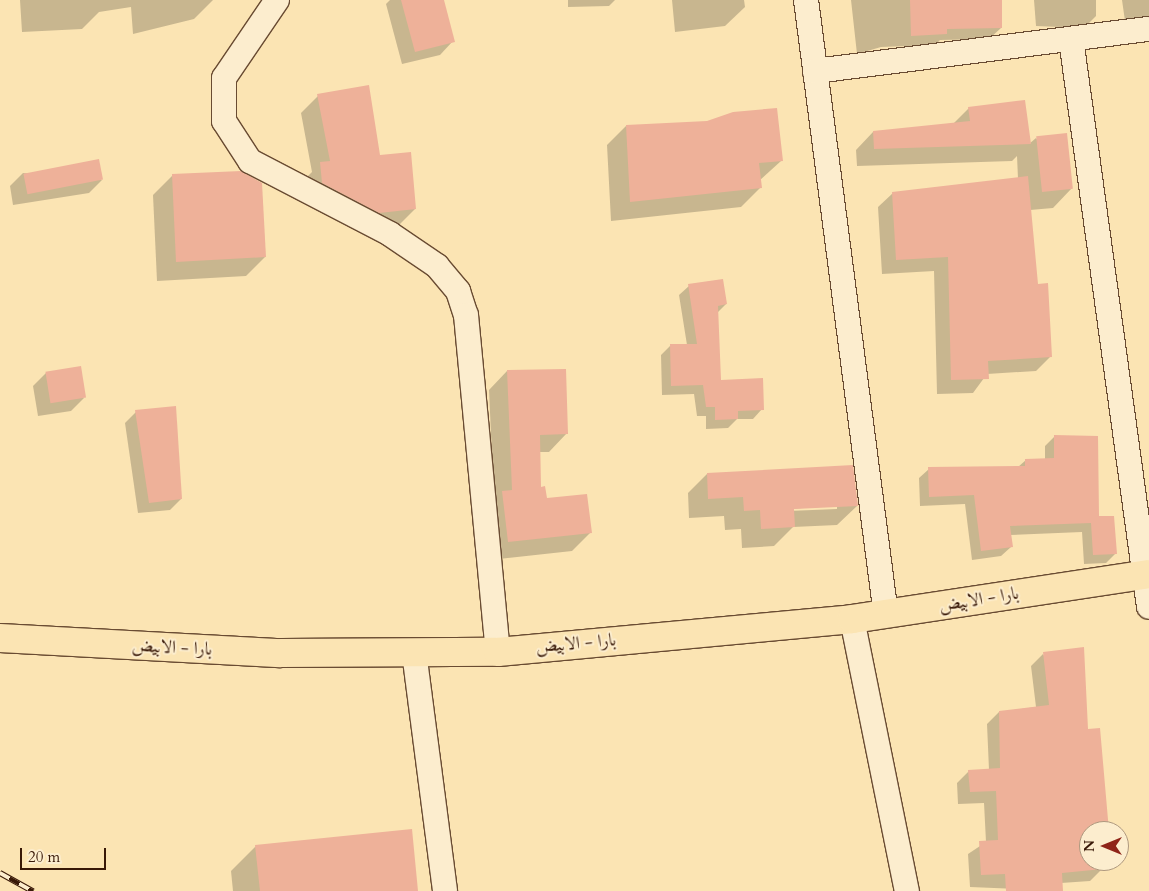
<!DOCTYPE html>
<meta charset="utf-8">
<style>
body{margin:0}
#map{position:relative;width:1149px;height:891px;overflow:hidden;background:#fbe4b3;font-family:Cardo,Amiri,serif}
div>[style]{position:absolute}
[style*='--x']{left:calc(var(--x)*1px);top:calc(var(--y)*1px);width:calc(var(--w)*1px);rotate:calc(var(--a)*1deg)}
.shadow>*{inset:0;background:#0003}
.building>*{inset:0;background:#eeb199;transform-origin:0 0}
.roads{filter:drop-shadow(1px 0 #694b32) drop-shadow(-1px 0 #694b32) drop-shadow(0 1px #694b32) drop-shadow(0 -1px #694b32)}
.minor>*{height:24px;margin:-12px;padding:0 12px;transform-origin:12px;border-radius:12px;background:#fcedce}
.primary>*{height:28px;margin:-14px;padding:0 14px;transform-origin:14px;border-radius:14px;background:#fbe4b3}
.rail>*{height:5.5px;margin-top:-2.75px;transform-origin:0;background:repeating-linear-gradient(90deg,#fcedce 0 11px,#381807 0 22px);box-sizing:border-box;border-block:1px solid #381807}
span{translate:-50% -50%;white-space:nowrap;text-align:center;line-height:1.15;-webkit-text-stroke:4px #fcedce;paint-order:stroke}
.street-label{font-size:18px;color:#381807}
.north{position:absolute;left:1079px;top:821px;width:50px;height:50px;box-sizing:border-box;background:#fcedce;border:1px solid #ae987e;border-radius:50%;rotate:270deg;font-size:14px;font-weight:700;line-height:20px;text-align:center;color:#381807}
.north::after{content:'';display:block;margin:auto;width:18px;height:22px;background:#8f2418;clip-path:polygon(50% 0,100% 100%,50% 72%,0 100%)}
.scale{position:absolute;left:20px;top:848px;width:86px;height:22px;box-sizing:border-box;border:2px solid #381807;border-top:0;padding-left:6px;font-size:15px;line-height:18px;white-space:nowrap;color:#381807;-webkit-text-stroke:4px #fcedce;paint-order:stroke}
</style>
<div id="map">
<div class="shadow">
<i style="clip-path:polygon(20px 0,213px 0,194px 19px,133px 34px,131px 7px,99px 12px,82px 29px,22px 32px)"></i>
<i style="clip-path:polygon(390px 0,443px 0,453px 41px,440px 55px,402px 64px,386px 4px)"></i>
<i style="clip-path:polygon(568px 0,615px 0,609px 6px,568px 7px)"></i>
<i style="clip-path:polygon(672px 0,744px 0,745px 7px,725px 26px,675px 32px)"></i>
<i style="clip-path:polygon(851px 0,1000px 0,1001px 28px,989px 39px,940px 40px,935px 45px,881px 47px,857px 54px)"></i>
<i style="clip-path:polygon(1034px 0,1096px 0,1096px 16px,1084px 28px,1036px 26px)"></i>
<i style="clip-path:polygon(1122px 0,1149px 0,1149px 18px,1125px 21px)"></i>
<i style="clip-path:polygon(318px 96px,379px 156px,415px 209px,398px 226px,304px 180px,312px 172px,301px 113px)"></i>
<i style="clip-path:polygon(1024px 101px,1029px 144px,1036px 138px,1072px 188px,1053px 208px,1030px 210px,1037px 285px,1050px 357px,1036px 371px,987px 374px,973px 393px,937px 394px,934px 271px,882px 274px,878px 207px,893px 193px,1018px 179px,1017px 156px,1012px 161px,857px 166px,856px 150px,873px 132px,952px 125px,969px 108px)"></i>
<i style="clip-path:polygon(626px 126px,781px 161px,760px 180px,760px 188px,741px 207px,611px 221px,607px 145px)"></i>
<i style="clip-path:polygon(23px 173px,102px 180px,89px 193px,13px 205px,10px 186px)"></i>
<i style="clip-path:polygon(173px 175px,265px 257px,246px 276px,157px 281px,153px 195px)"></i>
<i style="clip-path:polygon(689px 286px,726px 304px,717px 313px,720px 381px,762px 409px,753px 419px,737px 419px,728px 428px,706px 429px,706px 416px,697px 416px,694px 394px,662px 395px,661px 355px,670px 346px,687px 345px,679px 295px)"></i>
<i style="clip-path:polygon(507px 371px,567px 433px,549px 452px,539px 452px,540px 488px,546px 500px,590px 533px,572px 551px,490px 560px,494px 501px,489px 390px)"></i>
<i style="clip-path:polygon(46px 373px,84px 398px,71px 411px,38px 416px,33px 386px)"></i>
<i style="clip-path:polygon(136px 412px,181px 499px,170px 510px,138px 513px,125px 423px)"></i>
<i style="clip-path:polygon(1055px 436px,1116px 553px,1106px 563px,1084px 564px,1082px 532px,1010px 535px,1011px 547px,1001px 556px,972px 560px,965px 504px,920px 506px,919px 478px,929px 469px,1018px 467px,1026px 460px,1045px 459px,1045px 446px)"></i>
<i style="clip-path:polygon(evenodd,707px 474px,857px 506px,837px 525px,793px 527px,774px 546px,742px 548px,741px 529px,725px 530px,724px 516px,689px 518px,688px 493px,707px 474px,837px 506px,837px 509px,788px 511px,787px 509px,837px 506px)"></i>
<i style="clip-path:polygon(1043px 654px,1087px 730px,1108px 831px,1089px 831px,1089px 861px,1101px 861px,1102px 869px,1090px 881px,1061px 883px,1062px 891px,970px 887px,968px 854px,986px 842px,984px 803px,958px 804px,957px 783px,969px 771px,989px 770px,987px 724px,999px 712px,1036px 707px,1031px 666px)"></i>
<i style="clip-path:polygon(256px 846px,417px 891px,233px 891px,231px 871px)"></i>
</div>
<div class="building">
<i style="clip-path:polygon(401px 0,444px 0,455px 42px,415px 52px)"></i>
<i style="clip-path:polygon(910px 0,1002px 0,1002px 28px,947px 29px,947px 34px,911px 36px)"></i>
<i style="clip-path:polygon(369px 85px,380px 155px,411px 152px,416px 209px,379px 213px,322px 183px,320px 162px,330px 161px,317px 94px)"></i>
<i style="clip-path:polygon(1025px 100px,1031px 144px,874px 149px,873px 131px,970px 121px,968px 107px)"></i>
<i style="clip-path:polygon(777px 108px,783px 161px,759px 163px,762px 188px,630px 202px,626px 125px,707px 121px,733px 112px)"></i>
<i style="left:1067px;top:133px;width:56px;height:31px;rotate:84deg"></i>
<i style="left:99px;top:159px;width:21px;height:77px;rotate:79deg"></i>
<i style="clip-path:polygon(241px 171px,262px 183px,266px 257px,176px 262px,172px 174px)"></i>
<i style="clip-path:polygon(1028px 176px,1038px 284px,1048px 283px,1052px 357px,988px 361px,989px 379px,951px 380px,948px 257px,896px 260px,892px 192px)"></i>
<i style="clip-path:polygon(723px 279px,727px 304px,718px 306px,721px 380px,763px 378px,764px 410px,738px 411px,738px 419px,715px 420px,715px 407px,706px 407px,703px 385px,671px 386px,670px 344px,697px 344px,688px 284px)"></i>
<i style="left:81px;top:366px;width:32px;height:36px;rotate:81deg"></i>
<i style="clip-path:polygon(566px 369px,568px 434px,540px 435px,541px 487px,545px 486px,547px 498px,587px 494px,592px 533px,508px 542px,502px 491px,512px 490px,507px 370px)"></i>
<i style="clip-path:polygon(176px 406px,182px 499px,149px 503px,135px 410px)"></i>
<i style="clip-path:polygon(1054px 435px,1098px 436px,1099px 516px,1114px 516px,1117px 554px,1093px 555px,1091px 523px,1010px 526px,1013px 547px,981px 551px,974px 495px,929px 497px,928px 467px,1025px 466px,1025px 459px,1054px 458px)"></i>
<i style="clip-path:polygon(853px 465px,858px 506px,794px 509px,795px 527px,761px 529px,760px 510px,744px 511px,743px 497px,708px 499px,707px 473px)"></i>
<i style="clip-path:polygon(1084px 647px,1088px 729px,1100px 728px,1109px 831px,1089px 831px,1089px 861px,1103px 861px,1103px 869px,1062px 873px,1063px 891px,1006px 891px,1005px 874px,981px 875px,979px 841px,998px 840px,996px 791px,970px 792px,968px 770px,1000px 768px,999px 711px,1049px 705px,1043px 652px)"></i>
<i style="clip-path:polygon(412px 829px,418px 891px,260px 891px,255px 845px)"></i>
</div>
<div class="roads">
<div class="minor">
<i style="--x:277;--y:0;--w:94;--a:124.2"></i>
<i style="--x:224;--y:78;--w:43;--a:90"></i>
<i style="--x:224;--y:121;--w:48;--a:57"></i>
<i style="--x:250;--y:161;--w:158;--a:27.5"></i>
<i style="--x:390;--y:234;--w:57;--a:34.2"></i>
<i style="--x:437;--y:266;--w:33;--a:50"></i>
<i style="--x:458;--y:291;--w:25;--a:72"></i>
<i style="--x:466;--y:315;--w:339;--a:84.6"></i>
<i style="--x:806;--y:0;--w:620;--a:82.59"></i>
<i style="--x:1071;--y:39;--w:573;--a:82.18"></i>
<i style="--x:815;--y:71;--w:337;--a:-7.2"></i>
<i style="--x:852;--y:619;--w:278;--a:78.6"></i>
<i style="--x:414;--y:652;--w:241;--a:82.6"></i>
</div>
<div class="primary">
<i style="--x:0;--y:638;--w:281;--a:3.1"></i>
<i style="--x:281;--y:653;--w:217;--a:-0.3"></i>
<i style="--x:498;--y:652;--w:356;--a:-5.3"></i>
<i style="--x:852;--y:619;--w:300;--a:-8.6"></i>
</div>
</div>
<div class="rail">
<i style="--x:0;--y:873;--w:38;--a:29"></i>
</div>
<div class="street-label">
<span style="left:979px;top:600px;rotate:-9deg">بارا - الابيض</span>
<span style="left:576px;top:644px;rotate:-5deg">بارا - الابيض</span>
<span style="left:172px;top:648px;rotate:3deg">بارا - الابيض</span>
</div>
<div class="north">N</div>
<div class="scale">20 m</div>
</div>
